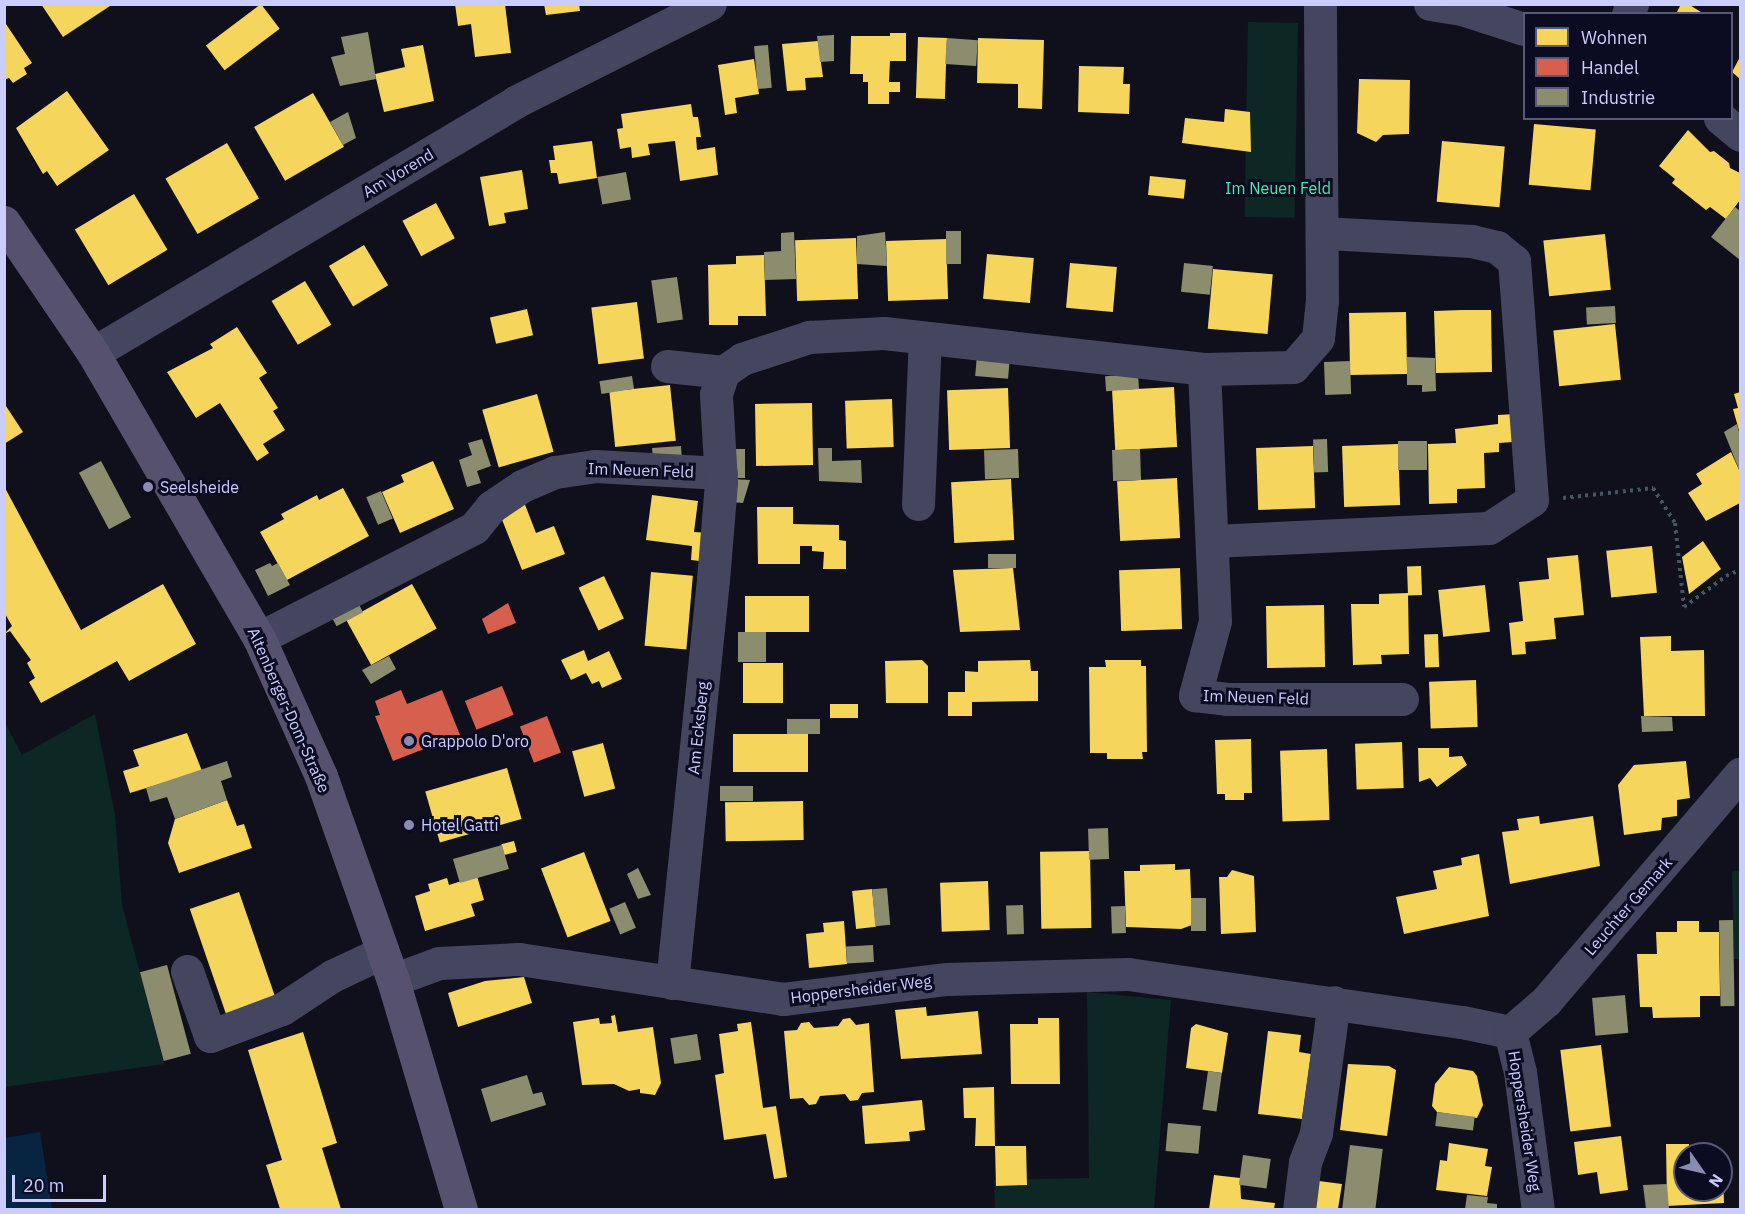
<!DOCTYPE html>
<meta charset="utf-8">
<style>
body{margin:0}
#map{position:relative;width:1745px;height:1214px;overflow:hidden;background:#10101c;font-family:"IBM Plex Sans",sans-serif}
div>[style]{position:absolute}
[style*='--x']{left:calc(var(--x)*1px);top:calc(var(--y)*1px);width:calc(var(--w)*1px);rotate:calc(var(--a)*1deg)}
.green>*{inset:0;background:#0d2724;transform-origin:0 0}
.water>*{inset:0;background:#072540}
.homes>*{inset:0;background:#f6d55c;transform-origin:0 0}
.shops>*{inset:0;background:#d6604d;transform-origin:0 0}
.industry>*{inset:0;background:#8c8c6e;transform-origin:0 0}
.path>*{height:4px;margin-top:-2px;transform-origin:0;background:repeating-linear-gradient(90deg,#425761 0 3px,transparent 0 7.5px)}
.minor>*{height:33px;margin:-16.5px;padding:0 16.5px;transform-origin:16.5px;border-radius:16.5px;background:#43465e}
.major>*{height:33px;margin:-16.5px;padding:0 16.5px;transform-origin:16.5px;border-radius:16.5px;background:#575170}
.dots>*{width:16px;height:16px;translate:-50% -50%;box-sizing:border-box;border:3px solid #0b0b21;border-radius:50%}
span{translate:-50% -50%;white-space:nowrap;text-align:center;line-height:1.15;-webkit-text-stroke:6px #0b0b21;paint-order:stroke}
.street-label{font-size:16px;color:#cbcdff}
.park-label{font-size:16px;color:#4beaa9}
.poi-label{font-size:16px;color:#cbcdff}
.left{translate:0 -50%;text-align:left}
.frame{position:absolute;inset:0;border:6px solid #cbcdff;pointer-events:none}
.legend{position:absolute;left:1523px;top:12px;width:210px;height:108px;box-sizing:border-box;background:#0b0b21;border:2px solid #58597a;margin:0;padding:8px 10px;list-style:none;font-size:18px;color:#cbcdff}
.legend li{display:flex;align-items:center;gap:12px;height:30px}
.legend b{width:30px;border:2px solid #58597a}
.north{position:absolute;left:1673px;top:1142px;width:60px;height:60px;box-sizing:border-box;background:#0b0b21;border:2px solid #58597a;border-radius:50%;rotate:124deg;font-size:16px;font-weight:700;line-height:24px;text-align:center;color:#cbcdff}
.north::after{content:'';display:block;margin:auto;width:21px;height:27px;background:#8a8bb0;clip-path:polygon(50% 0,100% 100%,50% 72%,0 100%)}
.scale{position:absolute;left:12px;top:1175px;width:94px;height:27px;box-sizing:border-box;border:3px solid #cbcdff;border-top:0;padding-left:8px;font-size:18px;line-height:21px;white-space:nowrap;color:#cbcdff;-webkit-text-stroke:4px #0b0b21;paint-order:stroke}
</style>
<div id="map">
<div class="green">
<i style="left:1248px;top:22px;width:50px;height:195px;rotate:1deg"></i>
<i style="clip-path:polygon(95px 714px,115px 815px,122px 905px,164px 1064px,5px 1087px,5px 723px,22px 755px)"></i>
<i style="clip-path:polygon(1740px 870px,1740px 959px,1734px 959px,1732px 872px)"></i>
<i style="clip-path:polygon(1087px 992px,1171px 1000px,1154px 1209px,995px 1209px,994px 1180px,1089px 1178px)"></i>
</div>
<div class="water">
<i style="clip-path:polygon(40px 1132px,52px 1209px,5px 1209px,5px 1138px)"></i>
</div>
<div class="homes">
<i style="clip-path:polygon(41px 4px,113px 4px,63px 37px)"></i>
<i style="left:261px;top:4px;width:31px;height:69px;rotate:53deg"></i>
<i style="clip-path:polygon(455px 4px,505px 4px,511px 53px,475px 57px,471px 24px,458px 26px)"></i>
<i style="clip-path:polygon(544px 4px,579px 4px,580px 11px,546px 15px)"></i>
<i style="clip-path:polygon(1681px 4px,1688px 4px,1704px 14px,1676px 14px)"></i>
<i style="clip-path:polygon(4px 21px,32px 63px,24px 68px,27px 74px,13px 83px,9px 78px,4px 80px)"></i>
<i style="clip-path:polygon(890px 33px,906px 33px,906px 61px,890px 61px,889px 82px,900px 82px,900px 92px,889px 92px,889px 104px,868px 104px,868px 82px,863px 82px,863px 74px,850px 74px,851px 36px,890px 36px)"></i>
<i style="left:918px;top:37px;width:29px;height:61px;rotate:2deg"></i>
<i style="clip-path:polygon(978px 38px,1044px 40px,1042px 109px,1018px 108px,1018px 84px,977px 83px)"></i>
<i style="clip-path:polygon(818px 41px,823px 77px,805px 78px,806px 90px,787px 91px,782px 44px)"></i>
<i style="clip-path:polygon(423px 45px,434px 101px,384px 112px,375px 74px,405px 67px,401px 49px)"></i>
<i style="clip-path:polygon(1740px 57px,1740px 79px,1732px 72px)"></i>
<i style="clip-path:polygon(754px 59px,759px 94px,735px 98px,737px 113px,725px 115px,718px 65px)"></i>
<i style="clip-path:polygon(1079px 66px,1124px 67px,1123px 84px,1130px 84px,1129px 114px,1078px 112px)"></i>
<i style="clip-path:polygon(1359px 79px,1410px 80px,1409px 134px,1383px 135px,1376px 142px,1357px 133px)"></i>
<i style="clip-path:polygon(67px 91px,109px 150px,57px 186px,47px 171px,43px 174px,16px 128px)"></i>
<i style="left:313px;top:93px;width:62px;height:68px;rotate:60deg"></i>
<i style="clip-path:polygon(691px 104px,693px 117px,698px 117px,701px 137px,696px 137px,697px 150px,715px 147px,718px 175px,680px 181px,675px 141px,648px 144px,650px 155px,632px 158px,631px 147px,620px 149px,617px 129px,623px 128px,621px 114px)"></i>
<i style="clip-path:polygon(1225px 109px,1250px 112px,1251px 152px,1182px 143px,1185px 118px,1224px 122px)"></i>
<i style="left:1534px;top:124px;width:62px;height:61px;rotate:5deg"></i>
<i style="clip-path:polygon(1688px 130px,1710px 152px,1714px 151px,1729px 163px,1730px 168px,1740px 173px,1740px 200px,1726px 219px,1710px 207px,1706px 210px,1672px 183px,1675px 179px,1659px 166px)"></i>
<i style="clip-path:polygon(592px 141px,597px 178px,559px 184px,557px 173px,551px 173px,549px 160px,555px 160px,553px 146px)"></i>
<i style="left:1442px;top:141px;width:63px;height:61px;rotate:5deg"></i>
<i style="left:227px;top:143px;width:64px;height:71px;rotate:60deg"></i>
<i style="clip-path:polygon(522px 170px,528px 209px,504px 213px,506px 223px,489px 226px,480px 177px)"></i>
<i style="left:1150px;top:176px;width:36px;height:19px;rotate:6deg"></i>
<i style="left:134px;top:194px;width:65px;height:69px;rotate:59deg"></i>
<i style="left:436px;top:203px;width:40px;height:38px;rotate:62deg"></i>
<i style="left:1605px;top:234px;width:56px;height:62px;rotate:84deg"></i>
<i style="left:856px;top:238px;width:61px;height:61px;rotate:88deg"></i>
<i style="left:946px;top:239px;width:60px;height:60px;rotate:88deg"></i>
<i style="left:364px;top:245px;width:47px;height:41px;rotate:59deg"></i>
<i style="left:987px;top:254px;width:47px;height:45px;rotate:5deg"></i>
<i style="clip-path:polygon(764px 255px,766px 316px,738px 316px,738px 325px,709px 325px,708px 265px,736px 264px,736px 256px)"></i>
<i style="left:1070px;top:263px;width:47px;height:45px;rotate:5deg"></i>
<i style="left:1213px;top:269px;width:60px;height:60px;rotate:5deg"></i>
<i style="left:305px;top:281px;width:51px;height:39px;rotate:59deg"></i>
<i style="left:637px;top:302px;width:57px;height:46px;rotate:83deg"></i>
<i style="left:527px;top:309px;width:27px;height:38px;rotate:77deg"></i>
<i style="clip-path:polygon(1462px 310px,1491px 310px,1492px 372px,1436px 373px,1434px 311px)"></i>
<i style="left:1406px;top:312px;width:62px;height:57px;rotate:89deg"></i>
<i style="left:1615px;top:324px;width:56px;height:62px;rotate:84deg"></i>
<i style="clip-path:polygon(237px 327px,267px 373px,259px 378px,278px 408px,273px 411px,285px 430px,263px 444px,269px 453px,257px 461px,220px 403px,196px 418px,167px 372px,213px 348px,210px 344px)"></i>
<i style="left:670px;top:385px;width:56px;height:61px;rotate:84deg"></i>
<i style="left:1174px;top:387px;width:60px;height:62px;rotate:87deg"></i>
<i style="left:1008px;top:388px;width:60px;height:61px;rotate:88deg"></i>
<i style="clip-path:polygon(1740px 392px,1740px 434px,1733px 409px,1738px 408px,1734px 394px)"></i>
<i style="left:537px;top:394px;width:60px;height:57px;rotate:74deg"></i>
<i style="left:892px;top:399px;width:48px;height:47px;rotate:88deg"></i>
<i style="clip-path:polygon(4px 403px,23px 432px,4px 444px)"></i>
<i style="left:812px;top:403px;width:62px;height:57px;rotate:89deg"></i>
<i style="clip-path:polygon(1516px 414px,1513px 442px,1499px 443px,1499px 452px,1484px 453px,1485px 488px,1457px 489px,1457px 503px,1429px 504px,1428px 444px,1456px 443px,1455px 429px,1498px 424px,1498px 415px)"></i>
<i style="left:1398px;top:444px;width:61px;height:56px;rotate:88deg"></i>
<i style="left:1313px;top:446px;width:62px;height:57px;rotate:88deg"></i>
<i style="clip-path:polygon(1731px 452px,1740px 472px,1740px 503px,1706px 521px,1688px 493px,1702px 484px,1696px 474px)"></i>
<i style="clip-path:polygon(433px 461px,454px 509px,400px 533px,382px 492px,404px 482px,401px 475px)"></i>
<i style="left:1177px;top:478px;width:60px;height:60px;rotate:87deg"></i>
<i style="left:1011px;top:479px;width:61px;height:60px;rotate:87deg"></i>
<i style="clip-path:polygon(4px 486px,81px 630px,163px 584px,196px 644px,129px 681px,117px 661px,41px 703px,29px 682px,35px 678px,27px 663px,31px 660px,10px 631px,4px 634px,12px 626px,4px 612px)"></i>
<i style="clip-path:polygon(343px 488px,369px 536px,287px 580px,260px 532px,284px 519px,281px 514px,317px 495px,319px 500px)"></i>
<i style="clip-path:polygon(652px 495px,698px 501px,694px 532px,710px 533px,708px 562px,691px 560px,692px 546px,646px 540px)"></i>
<i style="clip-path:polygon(524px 502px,536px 533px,554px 526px,565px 554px,522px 570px,499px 512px)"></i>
<i style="clip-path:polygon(757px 507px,793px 507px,793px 524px,839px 525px,839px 540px,846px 541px,846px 569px,823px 569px,824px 552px,812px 551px,812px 546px,800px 546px,800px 564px,758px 564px)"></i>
<i style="clip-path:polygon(1703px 541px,1721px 569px,1689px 594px,1682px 557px)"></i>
<i style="left:1652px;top:546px;width:47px;height:46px;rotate:84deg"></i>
<i style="clip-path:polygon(1578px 555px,1584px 615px,1554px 618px,1556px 639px,1525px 642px,1526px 654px,1512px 655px,1509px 623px,1523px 621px,1519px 582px,1549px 579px,1547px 558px)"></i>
<i style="left:1421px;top:566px;width:29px;height:14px;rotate:88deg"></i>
<i style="clip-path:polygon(1013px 568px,1020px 630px,960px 632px,953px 570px)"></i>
<i style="left:1180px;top:568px;width:61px;height:61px;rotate:88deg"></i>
<i style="left:651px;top:572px;width:42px;height:74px;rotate:5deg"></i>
<i style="left:604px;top:576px;width:47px;height:28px;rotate:65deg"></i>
<i style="left:412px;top:584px;width:51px;height:75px;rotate:61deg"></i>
<i style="left:1485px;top:585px;width:47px;height:47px;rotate:84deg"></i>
<i style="clip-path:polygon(1408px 593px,1409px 654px,1381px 655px,1382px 664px,1353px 665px,1351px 604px,1379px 604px,1379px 594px)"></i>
<i style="left:809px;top:596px;width:36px;height:64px;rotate:90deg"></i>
<i style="left:1324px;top:605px;width:62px;height:58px;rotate:89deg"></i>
<i style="left:1438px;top:634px;width:33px;height:14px;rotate:88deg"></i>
<i style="clip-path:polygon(1671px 636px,1671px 651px,1704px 650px,1705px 716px,1644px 716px,1640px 637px)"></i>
<i style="clip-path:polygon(584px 650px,588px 661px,609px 651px,622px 679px,602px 688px,599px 681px,592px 684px,586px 673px,571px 680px,561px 660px)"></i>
<i style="clip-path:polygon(922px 660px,928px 666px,928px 703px,886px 703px,885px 661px)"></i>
<i style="clip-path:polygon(1030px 660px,1031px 671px,1038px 671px,1038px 701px,972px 702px,972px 716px,948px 716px,948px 692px,965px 692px,965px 671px,978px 672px,978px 661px)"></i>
<i style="clip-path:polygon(1105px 660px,1141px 660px,1141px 666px,1146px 666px,1147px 752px,1142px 752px,1143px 759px,1107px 759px,1107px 753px,1090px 753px,1089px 667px,1106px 667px)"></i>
<i style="left:743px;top:663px;width:40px;height:40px"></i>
<i style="left:1476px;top:680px;width:47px;height:47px;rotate:88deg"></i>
<i style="left:830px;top:704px;width:28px;height:14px"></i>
<i style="clip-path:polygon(187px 733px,202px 771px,130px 793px,123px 771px,139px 766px,133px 750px)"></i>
<i style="left:808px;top:734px;width:38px;height:75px;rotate:90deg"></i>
<i style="clip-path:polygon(1251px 739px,1252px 793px,1244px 793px,1244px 800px,1225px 800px,1225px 794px,1217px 794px,1215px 740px)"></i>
<i style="left:1402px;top:742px;width:46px;height:47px;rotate:88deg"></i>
<i style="left:603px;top:743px;width:47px;height:32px;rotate:75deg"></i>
<i style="clip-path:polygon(1418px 748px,1449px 748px,1449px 757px,1462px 756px,1467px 765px,1437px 787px,1430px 778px,1419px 782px)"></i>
<i style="left:1327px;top:749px;width:71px;height:47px;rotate:88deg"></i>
<i style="clip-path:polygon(1686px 761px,1690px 798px,1677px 800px,1677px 816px,1662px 818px,1661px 830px,1624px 835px,1618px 785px,1634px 765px)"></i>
<i style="left:507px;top:768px;width:53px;height:85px;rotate:74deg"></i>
<i style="clip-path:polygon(227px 800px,237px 826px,244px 824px,252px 848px,179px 873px,168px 843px,175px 819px)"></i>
<i style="left:803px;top:801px;width:39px;height:78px;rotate:89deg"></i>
<i style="clip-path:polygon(1539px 816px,1540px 824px,1593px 816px,1600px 866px,1510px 884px,1502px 832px,1519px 830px,1517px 819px)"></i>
<i style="left:514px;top:841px;width:11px;height:13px;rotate:75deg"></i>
<i style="left:1090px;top:851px;width:77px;height:50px;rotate:89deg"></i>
<i style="left:584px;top:852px;width:74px;height:46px;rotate:69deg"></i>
<i style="clip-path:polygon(1479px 854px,1489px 916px,1404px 934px,1396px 897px,1437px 889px,1433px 871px,1462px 865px,1461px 858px)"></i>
<i style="clip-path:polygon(1175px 864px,1175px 870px,1190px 869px,1192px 925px,1181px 929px,1126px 927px,1124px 871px,1140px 871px,1140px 865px)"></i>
<i style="clip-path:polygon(1232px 870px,1254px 876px,1256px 932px,1221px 934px,1219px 877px,1227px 877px)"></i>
<i style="clip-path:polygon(477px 876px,484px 900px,471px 904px,475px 916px,425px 931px,415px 896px,430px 891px,428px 884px,447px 878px,449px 885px)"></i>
<i style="left:988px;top:881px;width:49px;height:48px;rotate:88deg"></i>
<i style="left:872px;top:889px;width:38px;height:20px;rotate:84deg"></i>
<i style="left:239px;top:892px;width:114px;height:52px;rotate:71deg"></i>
<i style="clip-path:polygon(844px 921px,847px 964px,809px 968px,806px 934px,824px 932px,823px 923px)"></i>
<i style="clip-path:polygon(1677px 921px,1699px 921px,1699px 932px,1719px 932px,1720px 996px,1700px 996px,1700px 1017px,1653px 1018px,1652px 1007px,1640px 1007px,1637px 954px,1657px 954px,1656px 932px,1677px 932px)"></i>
<i style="clip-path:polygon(524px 977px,532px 1003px,458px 1027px,448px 993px,485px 981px)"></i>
<i style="clip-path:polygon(926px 1007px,927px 1016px,978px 1011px,982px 1054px,901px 1059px,895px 1010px)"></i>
<i style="clip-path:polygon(615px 1015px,618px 1032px,653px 1027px,661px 1083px,655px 1095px,640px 1093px,640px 1089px,629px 1091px,614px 1084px,582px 1085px,573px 1022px,599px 1018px,600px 1024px,612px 1023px,611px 1016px)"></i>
<i style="clip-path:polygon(850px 1018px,856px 1025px,869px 1023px,874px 1092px,862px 1093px,858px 1100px,850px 1101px,845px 1094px,820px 1096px,816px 1104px,809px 1105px,803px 1098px,790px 1099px,784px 1031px,797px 1030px,801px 1023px,809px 1022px,814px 1028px,838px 1026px,843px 1019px)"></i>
<i style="clip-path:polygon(1038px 1018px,1059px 1018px,1060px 1084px,1011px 1084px,1010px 1024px,1038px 1024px)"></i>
<i style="clip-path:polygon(751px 1022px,763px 1108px,776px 1106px,787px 1177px,774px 1179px,766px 1134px,724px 1140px,715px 1075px,724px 1073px,719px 1034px,738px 1031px,737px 1024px)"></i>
<i style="clip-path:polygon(1196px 1024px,1228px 1033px,1222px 1073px,1186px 1068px,1191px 1028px)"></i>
<i style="clip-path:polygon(1268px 1031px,1301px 1035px,1299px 1052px,1311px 1054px,1302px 1119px,1258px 1114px)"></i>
<i style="clip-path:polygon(303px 1032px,337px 1143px,322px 1148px,341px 1209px,280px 1209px,266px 1165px,282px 1160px,248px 1050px)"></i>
<i style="left:1601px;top:1045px;width:82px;height:41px;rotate:83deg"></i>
<i style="clip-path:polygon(1348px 1064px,1389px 1066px,1396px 1070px,1387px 1136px,1340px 1130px)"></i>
<i style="clip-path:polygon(1449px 1067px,1473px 1071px,1477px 1076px,1483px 1105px,1477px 1118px,1437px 1112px,1432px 1106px,1435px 1084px)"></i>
<i style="clip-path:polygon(994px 1087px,995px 1146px,1026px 1146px,1027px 1185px,996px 1186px,995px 1146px,975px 1146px,976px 1118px,964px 1118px,963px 1088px)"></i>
<i style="clip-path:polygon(922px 1100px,925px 1130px,909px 1132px,910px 1141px,865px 1144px,862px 1106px)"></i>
<i style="clip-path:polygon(1621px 1136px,1628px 1190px,1600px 1194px,1597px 1172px,1578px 1175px,1574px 1142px)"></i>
<i style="clip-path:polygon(1449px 1143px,1488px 1149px,1485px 1166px,1492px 1167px,1487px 1196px,1436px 1190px,1440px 1160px,1447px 1161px)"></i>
<i style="clip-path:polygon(1666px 1144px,1689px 1144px,1689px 1154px,1685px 1154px,1685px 1190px,1721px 1190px,1723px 1172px,1724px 1203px,1667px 1206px)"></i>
<i style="clip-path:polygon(1214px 1175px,1240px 1178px,1241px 1199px,1275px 1203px,1274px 1209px,1209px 1209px)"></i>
<i style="clip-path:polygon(1319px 1181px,1342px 1184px,1338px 1209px,1314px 1209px)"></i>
</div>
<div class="shops">
<i style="clip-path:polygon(508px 603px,516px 623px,488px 634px,482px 619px)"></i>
<i style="left:502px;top:686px;width:31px;height:40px;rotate:68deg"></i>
<i style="clip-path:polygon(401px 690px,407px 704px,442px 690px,460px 735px,393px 761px,375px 716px,380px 715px,375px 701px)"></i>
<i style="left:547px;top:716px;width:39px;height:29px;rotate:69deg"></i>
</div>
<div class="industry">
<i style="clip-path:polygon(368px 32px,376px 79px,340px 86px,331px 57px,345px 54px,341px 37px)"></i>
<i style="clip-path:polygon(834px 35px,834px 61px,820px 62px,817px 36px)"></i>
<i style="left:947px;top:38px;width:31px;height:26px;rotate:4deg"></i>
<i style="left:768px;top:45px;width:43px;height:14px;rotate:85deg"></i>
<i style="clip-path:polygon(348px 112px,356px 138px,343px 145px,330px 122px)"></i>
<i style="left:626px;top:172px;width:28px;height:29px;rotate:80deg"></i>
<i style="clip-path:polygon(1735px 207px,1740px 211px,1740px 260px,1711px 237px)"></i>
<i style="left:946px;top:231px;width:15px;height:33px"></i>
<i style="clip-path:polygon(794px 232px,796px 279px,765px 280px,764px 252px,781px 251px,781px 233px)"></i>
<i style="clip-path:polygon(885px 232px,887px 266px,857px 264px,857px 236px)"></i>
<i style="left:1184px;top:263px;width:29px;height:29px;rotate:6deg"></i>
<i style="left:677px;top:277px;width:43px;height:26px;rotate:82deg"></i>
<i style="left:1615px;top:306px;width:17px;height:29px;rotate:87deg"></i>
<i style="left:977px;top:355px;width:33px;height:21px;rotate:5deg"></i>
<i style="clip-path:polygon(1407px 357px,1435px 358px,1436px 391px,1422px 392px,1422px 385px,1407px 385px)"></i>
<i style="left:1350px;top:361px;width:33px;height:26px;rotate:88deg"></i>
<i style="left:1138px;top:374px;width:15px;height:33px;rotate:86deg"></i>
<i style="left:632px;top:376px;width:13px;height:33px;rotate:81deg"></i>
<i style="clip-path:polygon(1737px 424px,1740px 436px,1740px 472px,1724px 432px)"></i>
<i style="clip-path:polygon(482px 439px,491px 466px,477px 471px,481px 483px,467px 487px,459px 460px,472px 455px,468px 443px)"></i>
<i style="left:1327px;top:439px;width:33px;height:14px;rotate:88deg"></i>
<i style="left:1398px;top:441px;width:29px;height:29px"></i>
<i style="left:681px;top:446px;width:14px;height:29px;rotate:86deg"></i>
<i style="clip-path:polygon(818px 448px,832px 448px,832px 461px,861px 460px,862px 483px,819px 481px)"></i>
<i style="left:730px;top:449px;width:15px;height:29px"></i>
<i style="left:1018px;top:449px;width:29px;height:34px;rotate:88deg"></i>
<i style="left:1140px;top:449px;width:31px;height:28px;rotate:88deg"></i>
<i style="left:101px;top:461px;width:64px;height:25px;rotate:62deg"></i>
<i style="clip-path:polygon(732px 479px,750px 480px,743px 503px,729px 502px)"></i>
<i style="left:381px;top:491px;width:30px;height:16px;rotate:67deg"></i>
<i style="left:1016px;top:554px;width:14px;height:28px;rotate:90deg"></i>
<i style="clip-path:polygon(270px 563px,272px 566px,278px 563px,290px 585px,268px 596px,255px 570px)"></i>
<i style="left:356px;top:599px;width:15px;height:30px;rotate:62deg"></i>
<i style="left:738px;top:632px;width:28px;height:30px"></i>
<i style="clip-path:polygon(389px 656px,396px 669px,371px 684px,362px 670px)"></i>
<i style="clip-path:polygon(1641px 716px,1672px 717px,1673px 731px,1642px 732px)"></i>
<i style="left:787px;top:719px;width:33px;height:15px"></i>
<i style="clip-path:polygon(227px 761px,232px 777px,221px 781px,227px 800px,175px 819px,167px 797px,150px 802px,146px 788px)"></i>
<i style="left:753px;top:786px;width:15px;height:33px;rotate:90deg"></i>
<i style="left:1108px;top:828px;width:31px;height:20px;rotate:88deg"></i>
<i style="left:502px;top:845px;width:25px;height:51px;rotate:74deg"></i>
<i style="clip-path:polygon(638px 868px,651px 895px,638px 899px,627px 874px)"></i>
<i style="left:887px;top:888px;width:37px;height:15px;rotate:85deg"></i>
<i style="left:1191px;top:898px;width:15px;height:33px"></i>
<i style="left:625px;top:902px;width:28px;height:17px;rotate:67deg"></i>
<i style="left:1023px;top:905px;width:29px;height:17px;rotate:88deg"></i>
<i style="left:1125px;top:906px;width:27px;height:14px;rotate:88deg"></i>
<i style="left:1733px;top:920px;width:86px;height:14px;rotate:89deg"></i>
<i style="left:873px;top:945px;width:17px;height:27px;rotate:87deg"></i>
<i style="left:167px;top:965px;width:92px;height:28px;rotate:75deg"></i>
<i style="left:1625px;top:995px;width:38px;height:33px;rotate:85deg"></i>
<i style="left:697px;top:1034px;width:26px;height:27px;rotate:81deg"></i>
<i style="left:1208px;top:1071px;width:14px;height:39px;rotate:8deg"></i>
<i style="clip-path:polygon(527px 1075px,533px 1094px,542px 1092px,546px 1105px,491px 1122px,481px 1089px)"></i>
<i style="left:1437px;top:1112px;width:38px;height:14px;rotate:7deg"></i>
<i style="left:1168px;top:1123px;width:33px;height:28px;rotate:5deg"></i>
<i style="left:1350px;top:1145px;width:33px;height:65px;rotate:7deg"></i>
<i style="left:1243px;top:1155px;width:28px;height:30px;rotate:8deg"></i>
<i style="clip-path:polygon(1667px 1184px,1669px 1209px,1646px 1209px,1643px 1185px)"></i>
<i style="clip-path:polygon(1467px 1195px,1488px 1197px,1487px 1203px,1497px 1204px,1497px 1209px,1465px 1209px)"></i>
</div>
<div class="path">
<i style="--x:1563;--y:498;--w:91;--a:-6.3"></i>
<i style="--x:1653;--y:488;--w:41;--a:57.8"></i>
<i style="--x:1675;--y:523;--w:84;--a:83.9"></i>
<i style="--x:1684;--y:607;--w:52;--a:-36.4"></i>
<i style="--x:1726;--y:576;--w:15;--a:-23"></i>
</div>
<div class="minor">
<i style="--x:1430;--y:4;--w:32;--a:9"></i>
<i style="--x:1462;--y:9;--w:65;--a:17.9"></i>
<i style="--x:1628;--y:14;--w:11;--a:-68"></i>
<i style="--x:1720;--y:118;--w:26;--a:40"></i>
<i style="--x:93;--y:353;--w:491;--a:-30.7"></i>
<i style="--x:515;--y:102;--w:218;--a:-26.7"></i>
<i style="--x:667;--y:366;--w:56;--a:6.1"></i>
<i style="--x:1204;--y:369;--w:252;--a:87.5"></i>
<i style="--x:1215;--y:621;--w:77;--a:105.1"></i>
<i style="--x:1195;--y:695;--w:32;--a:7"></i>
<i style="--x:1227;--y:699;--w:175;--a:0"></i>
<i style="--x:918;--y:504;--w:166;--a:-87.6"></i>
<i style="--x:1214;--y:541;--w:275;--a:-2.7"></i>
<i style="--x:1489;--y:528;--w:51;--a:-33.1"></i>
<i style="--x:1532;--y:500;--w:240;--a:-94.3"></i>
<i style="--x:1514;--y:261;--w:22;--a:-141"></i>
<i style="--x:1497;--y:247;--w:26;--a:-167"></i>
<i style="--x:1472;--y:241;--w:150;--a:-176.9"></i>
<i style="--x:259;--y:638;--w:242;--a:-27.1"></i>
<i style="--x:474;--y:528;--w:27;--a:-51"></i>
<i style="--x:491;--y:507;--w:37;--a:-34"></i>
<i style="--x:522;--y:486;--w:36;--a:-23"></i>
<i style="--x:555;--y:472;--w:40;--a:-8.5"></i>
<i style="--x:595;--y:466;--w:126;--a:3.2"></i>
<i style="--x:187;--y:971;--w:69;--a:70.5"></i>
<i style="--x:210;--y:1036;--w:77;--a:-20.6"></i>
<i style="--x:282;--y:1009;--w:60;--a:-33.4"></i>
<i style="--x:332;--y:976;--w:56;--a:-25.2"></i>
<i style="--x:393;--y:980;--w:49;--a:-20.3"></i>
<i style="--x:439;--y:963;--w:80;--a:-2.9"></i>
<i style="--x:519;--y:959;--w:267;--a:8.6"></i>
<i style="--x:783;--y:999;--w:165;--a:-7"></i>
<i style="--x:947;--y:979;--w:181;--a:-1.6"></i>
<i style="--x:1128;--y:974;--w:337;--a:8.2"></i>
<i style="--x:1462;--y:1022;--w:49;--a:11.8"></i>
<i style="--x:672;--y:983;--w:405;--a:-84.2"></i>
<i style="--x:713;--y:580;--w:98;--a:-85.3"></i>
<i style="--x:721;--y:482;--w:88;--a:-93.3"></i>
<i style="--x:716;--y:394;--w:23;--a:-72"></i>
<i style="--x:723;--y:372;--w:23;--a:-34"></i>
<i style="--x:742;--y:359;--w:71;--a:-18.2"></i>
<i style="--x:809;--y:337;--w:75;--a:-3.1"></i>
<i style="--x:884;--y:333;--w:322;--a:6.4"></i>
<i style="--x:1204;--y:369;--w:89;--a:-1.3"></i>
<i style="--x:1293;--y:367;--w:38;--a:-49"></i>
<i style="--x:1318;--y:338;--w:37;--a:-84"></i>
<i style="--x:1322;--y:301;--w:297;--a:-90.4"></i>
<i style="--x:1510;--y:1032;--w:48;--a:-40.7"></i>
<i style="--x:1546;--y:1001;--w:299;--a:-49.5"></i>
<i style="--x:1510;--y:1032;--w:41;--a:76"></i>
<i style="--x:1520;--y:1072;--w:139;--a:82.6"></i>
<i style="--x:1299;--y:1210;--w:48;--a:-82.9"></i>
<i style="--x:1305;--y:1162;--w:31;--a:-69"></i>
<i style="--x:1316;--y:1133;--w:132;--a:-82.2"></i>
</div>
<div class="major">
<i style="--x:4;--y:222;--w:158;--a:55.8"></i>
<i style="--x:93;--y:353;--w:330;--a:59.8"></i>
<i style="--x:259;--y:638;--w:151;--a:65.8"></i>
<i style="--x:321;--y:776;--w:216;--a:70.6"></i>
<i style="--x:393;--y:980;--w:240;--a:73.5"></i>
</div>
<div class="dots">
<i style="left:148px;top:487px;background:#8a8bb0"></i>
<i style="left:409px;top:741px;background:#8a8bb0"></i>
<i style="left:409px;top:825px;background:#8a8bb0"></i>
</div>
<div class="street-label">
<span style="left:398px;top:173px;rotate:-31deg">Am Vorend</span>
<span style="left:641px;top:470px;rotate:2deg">Im Neuen Feld</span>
<span style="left:1256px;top:697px;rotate:2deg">Im Neuen Feld</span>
<span style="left:289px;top:710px;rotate:66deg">Altenberger-Dom-Straße</span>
<span style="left:698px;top:728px;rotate:-84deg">Am Ecksberg</span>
<span style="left:1628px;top:906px;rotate:-49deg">Leuchter Gemark</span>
<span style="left:861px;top:989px;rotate:-7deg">Hoppersheider Weg</span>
<span style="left:1525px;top:1121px;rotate:81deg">Hoppersheider Weg</span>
</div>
<div class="park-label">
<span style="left:1278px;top:188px">Im Neuen Feld</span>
</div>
<div class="poi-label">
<span class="left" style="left:160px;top:487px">Seelsheide</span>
<span class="left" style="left:421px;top:741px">Grappolo D'oro</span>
<span class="left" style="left:421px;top:825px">Hotel Gatti</span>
</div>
<div class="frame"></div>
<ul class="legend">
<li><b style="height:16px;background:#f6d55c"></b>Wohnen</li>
<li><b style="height:16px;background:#d6604d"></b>Handel</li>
<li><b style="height:16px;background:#8c8c6e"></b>Industrie</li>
</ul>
<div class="north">N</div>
<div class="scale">20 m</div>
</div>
